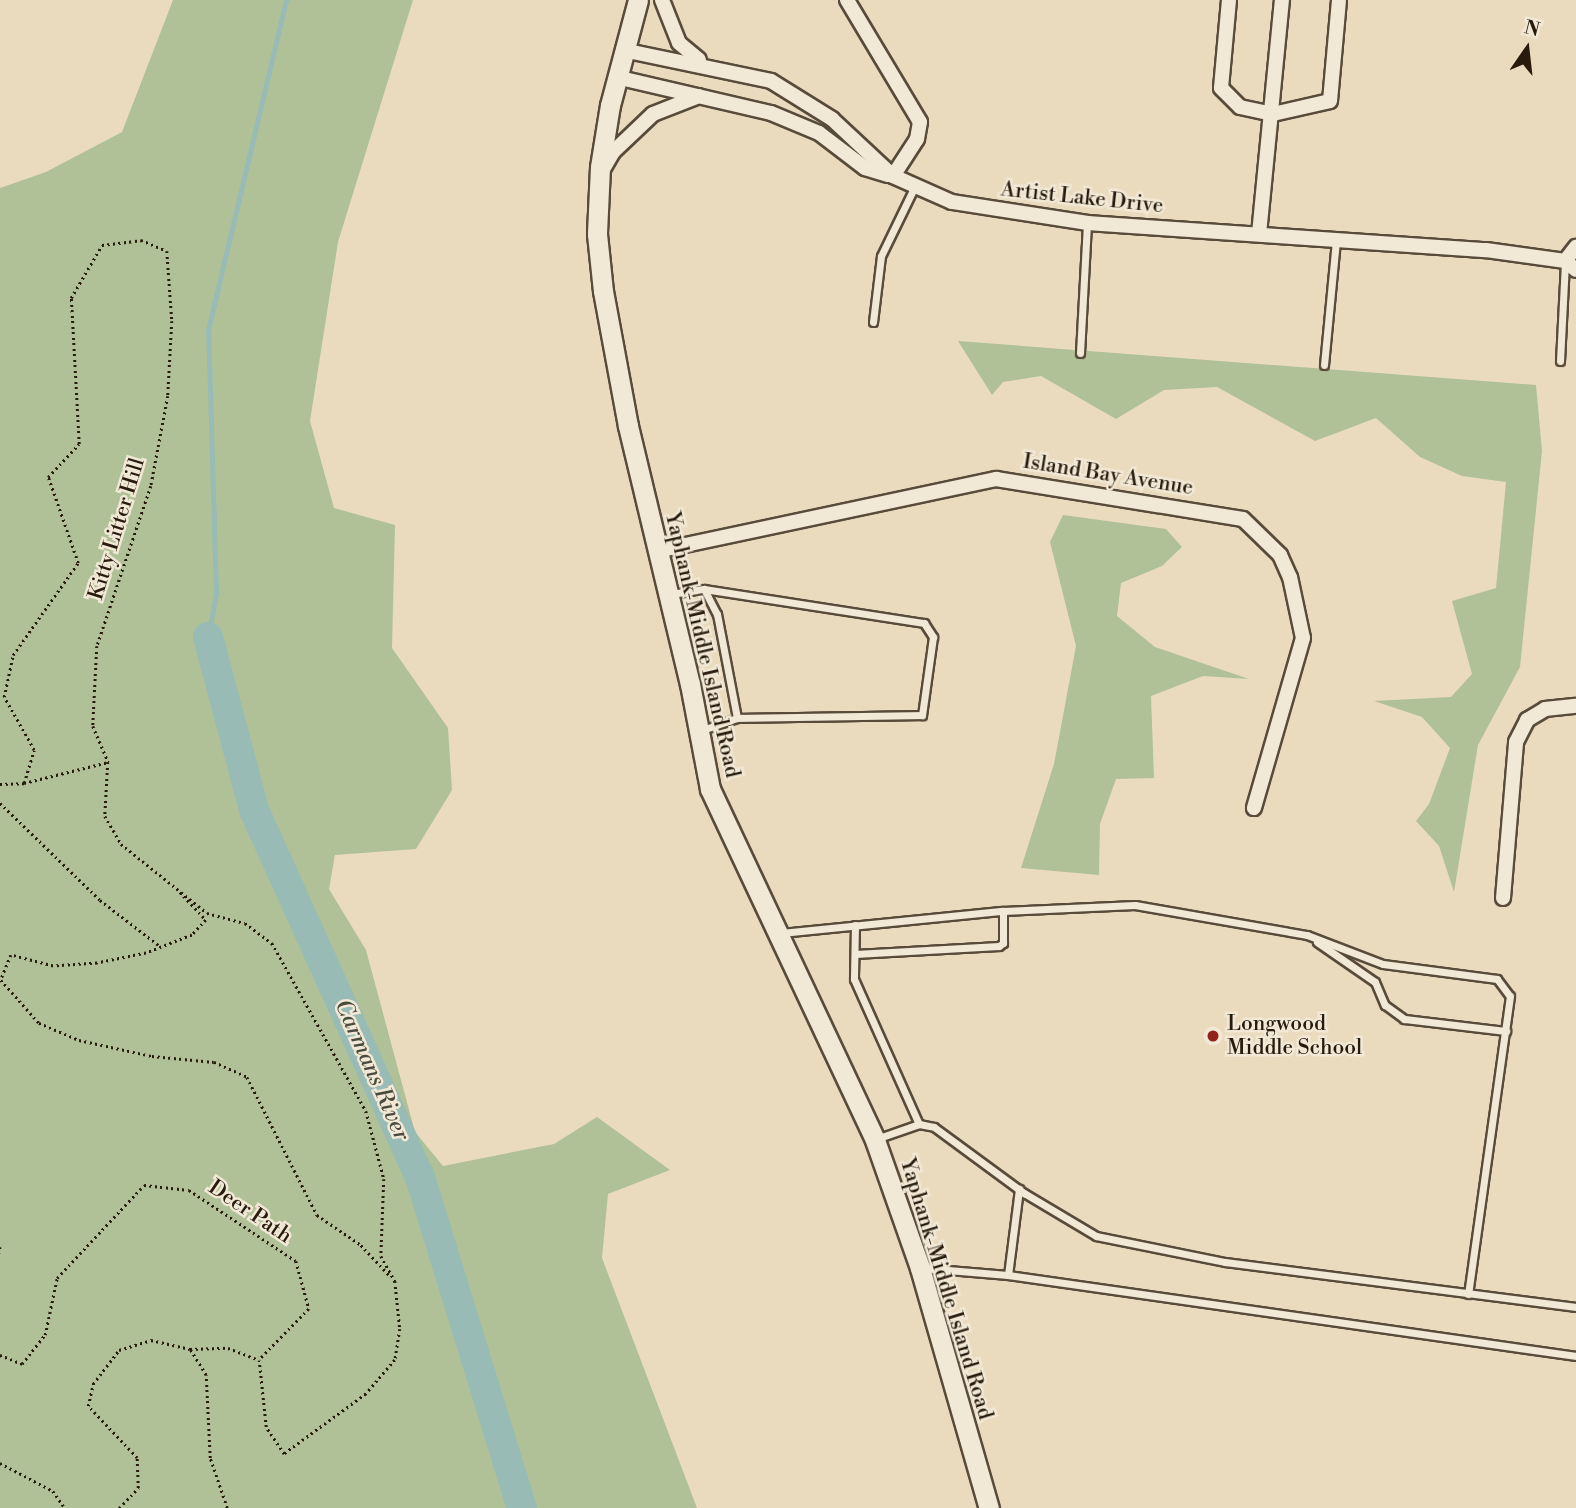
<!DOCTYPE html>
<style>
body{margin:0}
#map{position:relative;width:1576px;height:1508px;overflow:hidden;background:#eadbbf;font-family:"Libre Bodoni",serif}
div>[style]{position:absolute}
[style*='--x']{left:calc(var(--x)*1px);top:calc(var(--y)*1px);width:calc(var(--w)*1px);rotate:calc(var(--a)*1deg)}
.green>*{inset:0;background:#b0c197}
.stream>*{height:5px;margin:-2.5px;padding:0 2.5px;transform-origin:2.5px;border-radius:2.5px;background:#98bbb5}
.river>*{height:30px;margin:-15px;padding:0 15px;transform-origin:15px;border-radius:15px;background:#98bbb5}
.path>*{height:2.5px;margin-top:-1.25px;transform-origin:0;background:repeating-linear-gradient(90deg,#281b0d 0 2px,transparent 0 5.5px)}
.roads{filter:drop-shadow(2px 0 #584b3a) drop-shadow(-2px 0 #584b3a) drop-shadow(0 2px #584b3a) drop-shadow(0 -2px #584b3a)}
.lane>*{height:7px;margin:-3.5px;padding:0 3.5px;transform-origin:3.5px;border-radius:3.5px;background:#f1e8d5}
.street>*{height:14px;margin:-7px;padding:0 7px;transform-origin:7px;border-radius:7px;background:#f1e8d5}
.secondary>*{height:19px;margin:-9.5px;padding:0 9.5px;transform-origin:9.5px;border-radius:9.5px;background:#f1e8d5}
.dots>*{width:19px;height:19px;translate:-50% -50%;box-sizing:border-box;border:4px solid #f1e8d5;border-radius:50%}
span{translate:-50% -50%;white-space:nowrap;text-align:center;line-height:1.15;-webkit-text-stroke:5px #f1e8d5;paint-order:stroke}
.street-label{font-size:21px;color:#281b0d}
.poi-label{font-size:21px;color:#281b0d}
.left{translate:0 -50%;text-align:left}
.water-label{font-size:23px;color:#4a4b3f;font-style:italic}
.north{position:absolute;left:1492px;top:14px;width:70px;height:70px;-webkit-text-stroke:5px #f1e8d5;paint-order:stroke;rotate:14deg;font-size:19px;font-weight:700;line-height:28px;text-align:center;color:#281b0d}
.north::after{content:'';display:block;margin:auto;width:24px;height:32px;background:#281b0d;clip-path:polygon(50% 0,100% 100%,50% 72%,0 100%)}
</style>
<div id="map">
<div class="green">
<i style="clip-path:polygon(173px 0,413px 0,338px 242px,310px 421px,334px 508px,395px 525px,392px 648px,448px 728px,452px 790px,416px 849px,335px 855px,329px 889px,366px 950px,415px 1132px,443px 1166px,554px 1144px,597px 1117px,670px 1170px,608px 1194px,602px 1258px,697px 1508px,0 1508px,0 188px,46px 172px,122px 132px)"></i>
<i style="clip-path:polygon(958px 341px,1536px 385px,1542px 451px,1520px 667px,1478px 745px,1454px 892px,1439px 846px,1416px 821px,1429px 804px,1450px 748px,1422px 717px,1374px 701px,1451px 697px,1472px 674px,1452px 601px,1496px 588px,1506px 482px,1462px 476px,1420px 457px,1376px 418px,1315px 441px,1217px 387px,1164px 390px,1116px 419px,1041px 376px,1003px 382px,992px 395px)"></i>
<i style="clip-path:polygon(1063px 515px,1166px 529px,1182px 547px,1162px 566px,1121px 583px,1117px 616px,1155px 647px,1249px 679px,1203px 676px,1151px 696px,1154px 778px,1116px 779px,1100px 824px,1099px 875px,1021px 868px,1054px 764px,1076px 646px,1050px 542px)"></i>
</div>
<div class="stream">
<i style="--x:208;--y:637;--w:45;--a:-79.7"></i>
<i style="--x:216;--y:593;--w:263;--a:-91.7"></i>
<i style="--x:208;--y:330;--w:339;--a:-76.7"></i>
</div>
<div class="river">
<i style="--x:208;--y:637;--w:179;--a:75.1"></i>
<i style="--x:254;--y:810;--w:403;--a:65.7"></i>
<i style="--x:420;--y:1177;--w:346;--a:72.9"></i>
</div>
<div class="path">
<i style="--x:24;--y:783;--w:34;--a:-73"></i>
<i style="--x:34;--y:750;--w:61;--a:-119.5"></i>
<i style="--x:4;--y:697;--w:43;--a:-77.9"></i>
<i style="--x:13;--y:655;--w:113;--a:-54.8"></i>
<i style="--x:78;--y:563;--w:91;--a:-109.2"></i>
<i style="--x:48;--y:477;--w:45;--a:-46.8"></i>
<i style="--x:79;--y:444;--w:146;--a:-93.1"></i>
<i style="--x:71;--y:298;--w:61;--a:-59.7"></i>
<i style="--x:102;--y:245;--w:39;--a:-7"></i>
<i style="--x:141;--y:240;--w:28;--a:23"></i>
<i style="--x:167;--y:251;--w:70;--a:85.9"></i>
<i style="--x:172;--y:321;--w:75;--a:93.1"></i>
<i style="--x:168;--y:396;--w:92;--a:100.7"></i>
<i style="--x:151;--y:486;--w:169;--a:108.6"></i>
<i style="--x:97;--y:646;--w:80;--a:92.9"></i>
<i style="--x:93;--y:726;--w:39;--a:67"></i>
<i style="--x:0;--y:784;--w:24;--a:-2"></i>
<i style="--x:24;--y:783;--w:87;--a:-14"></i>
<i style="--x:108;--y:762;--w:54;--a:93.2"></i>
<i style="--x:105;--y:816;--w:32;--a:60"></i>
<i style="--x:121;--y:844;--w:110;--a:38.7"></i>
<i style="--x:207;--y:913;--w:39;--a:15"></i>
<i style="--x:245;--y:923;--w:34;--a:37"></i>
<i style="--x:272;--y:943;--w:193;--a:60.8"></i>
<i style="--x:366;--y:1111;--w:70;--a:75.2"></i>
<i style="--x:384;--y:1179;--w:77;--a:92.2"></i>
<i style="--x:381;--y:1256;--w:29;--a:61"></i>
<i style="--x:395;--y:1281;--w:48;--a:84.1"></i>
<i style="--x:400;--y:1329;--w:31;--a:99"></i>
<i style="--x:395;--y:1360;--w:45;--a:130.5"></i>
<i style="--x:366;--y:1394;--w:102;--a:143.8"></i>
<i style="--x:284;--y:1454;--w:32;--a:-124"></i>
<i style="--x:266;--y:1427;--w:67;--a:-96"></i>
<i style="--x:0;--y:803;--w:139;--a:44.1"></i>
<i style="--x:100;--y:900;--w:77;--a:37.6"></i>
<i style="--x:180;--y:892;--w:38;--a:47"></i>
<i style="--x:206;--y:920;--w:21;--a:133"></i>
<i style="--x:192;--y:935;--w:49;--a:158.6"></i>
<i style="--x:146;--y:953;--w:50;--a:168.5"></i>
<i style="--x:97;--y:963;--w:44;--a:176.1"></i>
<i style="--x:53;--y:966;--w:43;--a:-165.3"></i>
<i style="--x:11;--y:955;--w:27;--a:112"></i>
<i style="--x:1;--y:980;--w:57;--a:48.5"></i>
<i style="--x:39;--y:1023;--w:43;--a:23"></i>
<i style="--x:79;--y:1040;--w:75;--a:12.4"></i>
<i style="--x:152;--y:1056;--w:62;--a:5.5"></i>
<i style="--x:214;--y:1062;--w:36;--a:24"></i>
<i style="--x:247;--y:1077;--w:155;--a:63.1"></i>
<i style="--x:317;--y:1215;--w:53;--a:34.3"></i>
<i style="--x:361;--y:1245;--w:42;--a:46.9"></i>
<i style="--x:0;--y:1247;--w:6;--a:90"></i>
<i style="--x:0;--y:1355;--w:24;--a:22"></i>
<i style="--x:22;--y:1364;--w:37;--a:-52"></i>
<i style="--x:45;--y:1335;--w:58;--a:-78.1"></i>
<i style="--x:57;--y:1278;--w:127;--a:-46.9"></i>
<i style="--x:144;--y:1185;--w:45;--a:6.3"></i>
<i style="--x:189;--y:1190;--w:128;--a:33.6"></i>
<i style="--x:296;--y:1261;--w:50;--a:74.8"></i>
<i style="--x:309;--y:1309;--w:71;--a:134.4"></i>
<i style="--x:0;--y:1463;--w:60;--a:27.8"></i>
<i style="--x:53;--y:1491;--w:21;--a:55"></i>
<i style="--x:119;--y:1508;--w:28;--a:-46"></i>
<i style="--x:138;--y:1488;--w:30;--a:-92"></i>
<i style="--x:137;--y:1458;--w:71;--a:-133.3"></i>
<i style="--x:88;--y:1406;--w:23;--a:-77"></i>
<i style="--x:93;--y:1384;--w:43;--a:-52.6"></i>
<i style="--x:119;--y:1350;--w:34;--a:-17"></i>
<i style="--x:151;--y:1340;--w:40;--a:13"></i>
<i style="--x:227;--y:1508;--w:53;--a:-108.8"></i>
<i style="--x:210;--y:1458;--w:83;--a:-92.8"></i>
<i style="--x:206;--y:1375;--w:31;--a:-122"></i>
<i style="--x:190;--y:1349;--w:38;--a:-2"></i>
<i style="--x:228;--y:1348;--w:33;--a:21"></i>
</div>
<div class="roads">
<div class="lane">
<i style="--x:873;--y:322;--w:66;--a:-83.1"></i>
<i style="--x:881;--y:256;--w:76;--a:-64.1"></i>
<i style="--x:1080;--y:353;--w:130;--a:-86.9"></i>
<i style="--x:1560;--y:361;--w:100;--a:-87.1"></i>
<i style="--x:1324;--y:365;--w:126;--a:-84.5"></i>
<i style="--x:704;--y:589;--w:223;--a:8.8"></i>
<i style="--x:924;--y:623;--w:17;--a:57"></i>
<i style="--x:933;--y:637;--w:79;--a:98"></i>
<i style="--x:922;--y:715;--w:185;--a:179.1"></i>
<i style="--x:671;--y:594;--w:33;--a:-9"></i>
<i style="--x:704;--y:589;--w:28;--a:63"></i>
<i style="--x:717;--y:614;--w:106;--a:79.1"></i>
<i style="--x:737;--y:718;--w:39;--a:161"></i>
<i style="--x:855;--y:925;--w:54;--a:91.1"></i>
<i style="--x:854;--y:979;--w:159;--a:65.9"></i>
<i style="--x:781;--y:933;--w:223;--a:-5.7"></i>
<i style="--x:1003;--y:911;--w:132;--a:-2.6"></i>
<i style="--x:1135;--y:905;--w:175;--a:9.9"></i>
<i style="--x:1307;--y:935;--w:81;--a:20.9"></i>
<i style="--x:1383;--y:964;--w:115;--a:7.5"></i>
<i style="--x:1497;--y:979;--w:21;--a:53"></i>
<i style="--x:1510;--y:996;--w:301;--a:98"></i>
<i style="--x:1317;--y:942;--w:70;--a:34.6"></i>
<i style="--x:1375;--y:982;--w:25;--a:67"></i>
<i style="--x:1385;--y:1005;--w:24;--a:36"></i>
<i style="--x:1404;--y:1019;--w:103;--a:6.7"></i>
<i style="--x:855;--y:954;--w:144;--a:-3.2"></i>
<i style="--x:999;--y:946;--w:5;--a:-37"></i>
<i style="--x:1003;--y:943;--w:32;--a:-90"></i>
<i style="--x:876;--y:1139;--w:46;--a:-19.2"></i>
<i style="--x:919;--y:1124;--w:15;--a:11"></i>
<i style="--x:934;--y:1127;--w:112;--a:36.3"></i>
<i style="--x:1024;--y:1193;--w:84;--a:30.8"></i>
<i style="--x:1096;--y:1236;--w:132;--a:11.4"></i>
<i style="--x:1225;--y:1262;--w:354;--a:7.3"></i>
<i style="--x:924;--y:1268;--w:84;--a:4.8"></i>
<i style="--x:1008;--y:1275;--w:574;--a:8.12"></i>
<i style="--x:1008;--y:1275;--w:87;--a:-82.7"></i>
</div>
<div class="street">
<i style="--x:662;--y:0;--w:46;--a:68.4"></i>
<i style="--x:679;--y:43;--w:26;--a:40"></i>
<i style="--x:847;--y:0;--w:142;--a:59.1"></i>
<i style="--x:920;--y:122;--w:17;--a:100"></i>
<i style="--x:917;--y:139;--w:44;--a:123"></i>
<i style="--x:1229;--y:0;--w:88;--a:95.2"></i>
<i style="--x:1221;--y:88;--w:27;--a:45"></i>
<i style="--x:1240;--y:107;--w:34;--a:12"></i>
<i style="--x:1273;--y:114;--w:58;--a:-12.8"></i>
<i style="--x:1330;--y:101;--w:101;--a:-84.9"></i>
<i style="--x:623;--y:50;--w:151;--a:11.8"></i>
<i style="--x:771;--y:81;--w:72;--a:31.9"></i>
<i style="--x:832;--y:119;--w:83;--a:43.1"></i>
<i style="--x:893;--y:176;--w:64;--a:23.8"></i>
<i style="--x:952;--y:202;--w:137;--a:8.8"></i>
<i style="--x:1087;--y:223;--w:400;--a:3.9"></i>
<i style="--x:1486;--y:250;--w:80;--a:7.9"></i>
<i style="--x:1565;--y:261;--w:14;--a:39"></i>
<i style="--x:616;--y:77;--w:159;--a:13.1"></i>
<i style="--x:771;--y:113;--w:52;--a:22.6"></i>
<i style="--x:819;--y:133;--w:58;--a:37.3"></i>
<i style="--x:865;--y:168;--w:24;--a:17"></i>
<i style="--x:602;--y:171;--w:22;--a:-60"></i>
<i style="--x:613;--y:152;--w:55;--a:-43.5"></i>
<i style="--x:653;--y:114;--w:49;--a:-21.4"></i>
<i style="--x:1259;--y:234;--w:235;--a:-84.4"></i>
<i style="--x:1565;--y:261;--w:18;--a:-52"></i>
<i style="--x:657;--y:551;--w:347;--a:-12"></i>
<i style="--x:996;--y:479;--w:250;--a:9.2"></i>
<i style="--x:1243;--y:519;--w:52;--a:44.2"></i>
<i style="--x:1280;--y:555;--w:24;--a:66"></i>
<i style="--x:1290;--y:577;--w:62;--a:78"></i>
<i style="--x:1303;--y:638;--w:177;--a:106.1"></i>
<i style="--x:1503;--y:898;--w:157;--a:-85.2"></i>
<i style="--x:1516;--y:742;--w:25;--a:-63"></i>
<i style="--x:1527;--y:720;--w:21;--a:-31"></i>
<i style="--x:1545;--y:709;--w:31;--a:-6"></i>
</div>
<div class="secondary">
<i style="--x:638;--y:0;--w:109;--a:104.9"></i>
<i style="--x:610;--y:105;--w:63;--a:99.2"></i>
<i style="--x:600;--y:167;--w:67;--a:92.6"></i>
<i style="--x:597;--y:234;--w:57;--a:84"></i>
<i style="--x:603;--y:291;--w:137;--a:79.5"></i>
<i style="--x:628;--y:426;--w:265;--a:76.5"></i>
<i style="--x:690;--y:684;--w:107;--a:79.2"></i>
<i style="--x:710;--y:789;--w:388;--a:64.8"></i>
<i style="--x:875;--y:1140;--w:136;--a:70.6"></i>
<i style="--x:920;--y:1268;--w:250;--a:74"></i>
</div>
</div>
<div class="dots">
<i style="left:1213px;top:1036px;background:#8f2418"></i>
</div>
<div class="street-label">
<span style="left:1082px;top:198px;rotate:6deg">Artist Lake Drive</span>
<span style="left:1108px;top:475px;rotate:9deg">Island Bay Avenue</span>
<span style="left:117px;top:529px;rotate:-73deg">Kitty Litter Hill</span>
<span style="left:702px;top:645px;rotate:77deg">Yaphank-Middle Island Road</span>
<span style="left:250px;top:1212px;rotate:34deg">Deer Path</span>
<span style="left:946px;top:1289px;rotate:73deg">Yaphank-Middle Island Road</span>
</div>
<div class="poi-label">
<span class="left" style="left:1227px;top:1036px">Longwood<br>Middle School</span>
</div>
<div class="water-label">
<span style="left:372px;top:1070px;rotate:66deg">Carmans River</span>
</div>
<div class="north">N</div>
</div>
